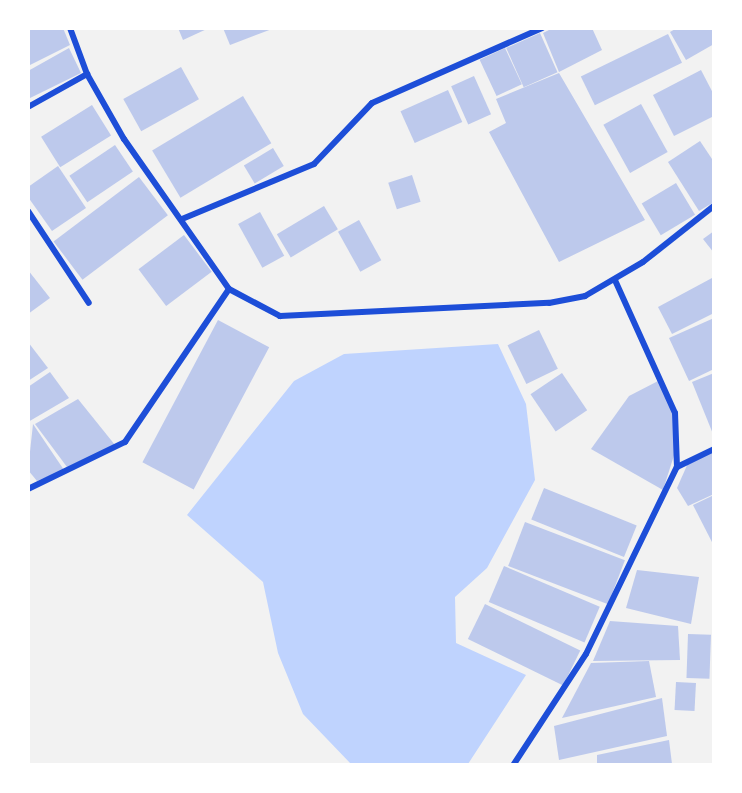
<!DOCTYPE html>
<style>
body{margin:0}
#map{position:relative;width:742px;height:793px;overflow:hidden;background:#f2f2f2;font-family:"Source Sans 3",sans-serif}
div>[style]{position:absolute}
[style*='--x']{left:calc(var(--x)*1px);top:calc(var(--y)*1px);width:calc(var(--w)*1px);rotate:calc(var(--a)*1deg)}
.water>*{inset:0;background:#bfd3fe}
.building>*{inset:0;background:#bdc9ec;transform-origin:0 0}
.minor>*{height:6px;margin:-3px;padding:0 3px;transform-origin:3px;border-radius:3px;background:#1d4ed8}
span{translate:-50% -50%;white-space:nowrap;text-align:center;line-height:1.15;-webkit-text-stroke:4.5px #fff;paint-order:stroke}
.frame{position:absolute;inset:0;border:30px solid #fff;pointer-events:none}
</style>
<div id="map">
<div class="water">
<i style="clip-path:polygon(498px 344px,526px 404px,535px 480px,487px 568px,455px 597px,456px 643px,526px 675px,468px 764px,351px 764px,303px 714px,278px 653px,263px 582px,187px 515px,294px 381px,344px 354px)"></i>
</div>
<div class="building">
<i style="clip-path:polygon(35px 28px,63px 28px,70px 45px,28px 66px,28px 31px)"></i>
<i style="clip-path:polygon(178px 28px,209px 28px,183px 40px)"></i>
<i style="clip-path:polygon(223px 28px,272px 28px,272px 29px,230px 45px)"></i>
<i style="clip-path:polygon(553px 28px,592px 28px,602px 50px,559px 72px,543px 33px)"></i>
<i style="clip-path:polygon(677px 28px,714px 28px,714px 44px,686px 60px,670px 32px)"></i>
<i style="left:540px;top:33px;width:43px;height:37px;rotate:66deg"></i>
<i style="left:668px;top:34px;width:32px;height:97px;rotate:64deg"></i>
<i style="clip-path:polygon(69px 48px,81px 73px,28px 99px,28px 71px)"></i>
<i style="left:505px;top:48px;width:40px;height:28px;rotate:65deg"></i>
<i style="left:181px;top:67px;width:37px;height:66px;rotate:61deg"></i>
<i style="clip-path:polygon(701px 70px,714px 95px,714px 116px,674px 136px,653px 95px)"></i>
<i style="clip-path:polygon(559px 73px,645px 220px,559px 262px,489px 132px,506px 123px,496px 99px)"></i>
<i style="left:474px;top:76px;width:42px;height:25px;rotate:66deg"></i>
<i style="left:448px;top:90px;width:35px;height:52px;rotate:66deg"></i>
<i style="left:243px;top:96px;width:55px;height:106px;rotate:59deg"></i>
<i style="left:641px;top:104px;width:55px;height:43px;rotate:61deg"></i>
<i style="left:92px;top:105px;width:36px;height:60px;rotate:58deg"></i>
<i style="clip-path:polygon(700px 141px,714px 162px,714px 202px,699px 211px,668px 162px)"></i>
<i style="left:115px;top:145px;width:32px;height:55px;rotate:56deg"></i>
<i style="left:273px;top:148px;width:21px;height:34px;rotate:59deg"></i>
<i style="clip-path:polygon(58px 166px,86px 208px,52px 231px,28px 197px,28px 187px)"></i>
<i style="left:412px;top:175px;width:28px;height:25px;rotate:72deg"></i>
<i style="left:139px;top:177px;width:48px;height:107px;rotate:53deg"></i>
<i style="left:676px;top:183px;width:37px;height:40px;rotate:59deg"></i>
<i style="left:324px;top:206px;width:27px;height:55px;rotate:59deg"></i>
<i style="left:260px;top:212px;width:50px;height:25px;rotate:61deg"></i>
<i style="left:359px;top:220px;width:46px;height:24px;rotate:61deg"></i>
<i style="clip-path:polygon(714px 231px,714px 253px,703px 239px)"></i>
<i style="left:184px;top:235px;width:46px;height:57px;rotate:53deg"></i>
<i style="clip-path:polygon(28px 270px,50px 298px,28px 314px)"></i>
<i style="clip-path:polygon(712px 278px,714px 313px,672px 334px,658px 307px)"></i>
<i style="clip-path:polygon(714px 318px,714px 369px,689px 381px,669px 338px)"></i>
<i style="left:218px;top:320px;width:58px;height:161px;rotate:28deg"></i>
<i style="left:539px;top:330px;width:43px;height:35px;rotate:64deg"></i>
<i style="clip-path:polygon(28px 342px,48px 368px,28px 381px)"></i>
<i style="clip-path:polygon(50px 372px,69px 398px,28px 422px,28px 387px)"></i>
<i style="left:562px;top:373px;width:45px;height:38px;rotate:56deg"></i>
<i style="clip-path:polygon(714px 373px,714px 434px,713px 434px,692px 382px)"></i>
<i style="clip-path:polygon(660px 380px,674px 414px,677px 446px,663px 490px,591px 449px,629px 396px)"></i>
<i style="clip-path:polygon(78px 399px,115px 445px,67px 467px,35px 424px)"></i>
<i style="clip-path:polygon(33px 424px,64px 470px,37px 481px,28px 470px)"></i>
<i style="clip-path:polygon(714px 451px,714px 494px,688px 506px,677px 488px,688px 463px)"></i>
<i style="left:544px;top:488px;width:100px;height:34px;rotate:22deg"></i>
<i style="clip-path:polygon(714px 495px,714px 546px,693px 505px)"></i>
<i style="left:525px;top:522px;width:107px;height:47px;rotate:21deg"></i>
<i style="left:504px;top:566px;width:104px;height:39px;rotate:23deg"></i>
<i style="clip-path:polygon(637px 570px,699px 577px,691px 624px,626px 608px)"></i>
<i style="left:485px;top:604px;width:106px;height:39px;rotate:26deg"></i>
<i style="clip-path:polygon(610px 621px,678px 626px,680px 660px,593px 661px)"></i>
<i style="left:688px;top:634px;width:23px;height:44px;rotate:2deg"></i>
<i style="clip-path:polygon(649px 661px,656px 697px,562px 718px,591px 663px)"></i>
<i style="left:676px;top:682px;width:20px;height:28px;rotate:3deg"></i>
<i style="clip-path:polygon(662px 698px,667px 736px,559px 760px,554px 726px)"></i>
<i style="clip-path:polygon(669px 740px,672px 764px,597px 764px,597px 755px)"></i>
</div>
<div class="minor">
<i style="--x:70;--y:28;--w:49;--a:69.7"></i>
<i style="--x:87;--y:74;--w:75;--a:60.4"></i>
<i style="--x:124;--y:139;--w:183;--a:55"></i>
<i style="--x:229;--y:289;--w:58;--a:27.9"></i>
<i style="--x:280;--y:316;--w:269;--a:-2.8"></i>
<i style="--x:549;--y:303;--w:37;--a:-11"></i>
<i style="--x:585;--y:296;--w:67;--a:-30.4"></i>
<i style="--x:643;--y:262;--w:90;--a:-38.3"></i>
<i style="--x:28;--y:107;--w:68;--a:-29.2"></i>
<i style="--x:28;--y:211;--w:110;--a:56.5"></i>
<i style="--x:182;--y:219;--w:143;--a:-22.6"></i>
<i style="--x:314;--y:164;--w:84;--a:-46.4"></i>
<i style="--x:372;--y:103;--w:186;--a:-23.8"></i>
<i style="--x:677;--y:467;--w:41;--a:-25.9"></i>
<i style="--x:28;--y:489;--w:108;--a:-25.9"></i>
<i style="--x:125;--y:442;--w:185;--a:-55.8"></i>
<i style="--x:514;--y:764;--w:131;--a:-56.8"></i>
<i style="--x:586;--y:654;--w:208;--a:-64.1"></i>
<i style="--x:677;--y:467;--w:54;--a:-92.1"></i>
<i style="--x:675;--y:413;--w:146;--a:-114.3"></i>
</div>
<div class="frame"></div>
</div>
